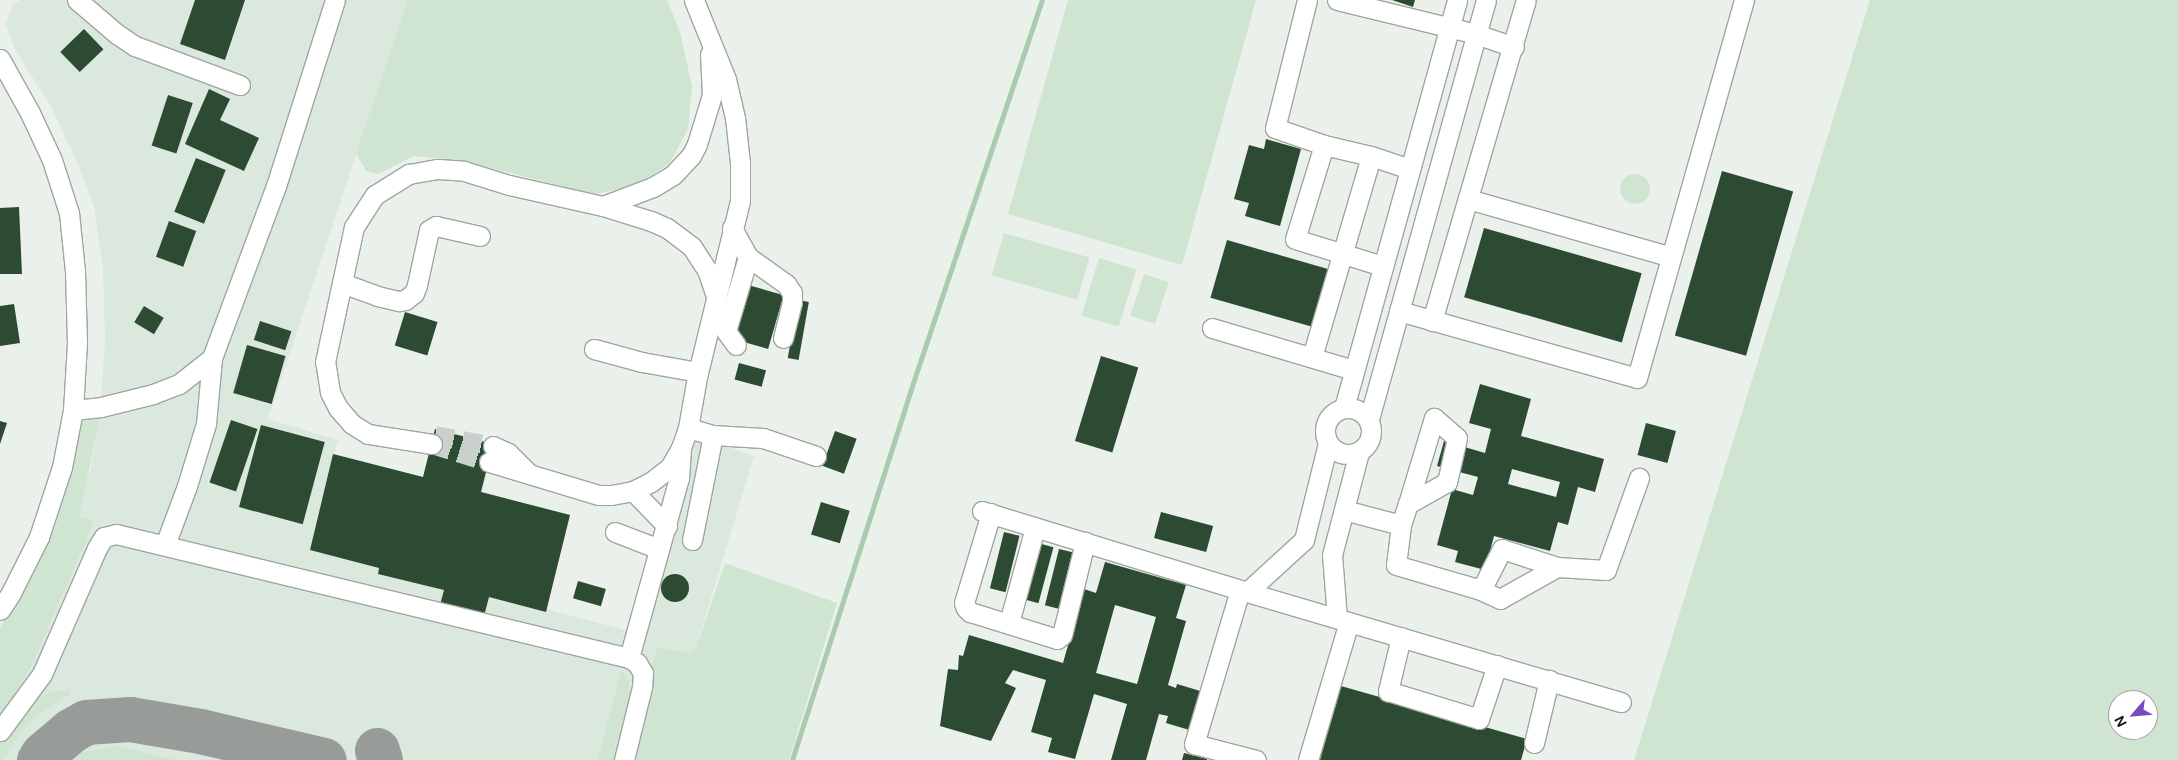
<!DOCTYPE html>
<style>
body{margin:0}
#map{position:relative;width:2178px;height:760px;overflow:hidden;background:#eaf1eb;font-family:"DM Sans",sans-serif}
div>[style]{position:absolute}
[style*='--x']{left:calc(var(--x)*1px);top:calc(var(--y)*1px);width:calc(var(--w)*1px);rotate:calc(var(--a)*1deg)}
.built>*{inset:0;background:#dbe8dd}
.green>*{inset:0;background:#cfe5d2;transform-origin:0 0}
.round{border-radius:50%}
.stream>*{height:5px;margin:-2.5px;padding:0 2.5px;transform-origin:2.5px;border-radius:2.5px;background:#aacbaf}
.taxiway>*{height:45px;margin:-22.5px;padding:0 22.5px;transform-origin:22.5px;border-radius:22.5px;background:#989c98}
.building>*{inset:0;background:#2d4a33;transform-origin:0 0}
.minor-tunnel>*{height:19px;margin-top:-9.5px;transform-origin:0;background:repeating-linear-gradient(90deg,#cad0cb 0 19px,transparent 0 28px)}
.roads{filter:drop-shadow(1px 0 #9fa6a0) drop-shadow(-1px 0 #9fa6a0) drop-shadow(0 1px #9fa6a0) drop-shadow(0 -1px #9fa6a0)}
.minor>*{height:19px;margin:-9.5px;padding:0 9.5px;transform-origin:9.5px;border-radius:9.5px;background:#fff}
.minor>.ring{margin:-9.5px;padding:0;box-sizing:content-box;background:none;border:19px solid #fff;border-radius:50%}
span{translate:-50% -50%;white-space:nowrap;text-align:center;line-height:1.15;-webkit-text-stroke:5px #fff;paint-order:stroke}
.north{position:absolute;left:2108px;top:690px;width:50px;height:50px;box-sizing:border-box;background:#fff;border:1px solid #a1a2a1;border-radius:50%;rotate:243deg;font-size:14px;font-weight:700;line-height:20px;text-align:center;color:#151715}
.north::after{content:'';display:block;margin:auto;width:18px;height:22px;background:#7a48bf;clip-path:polygon(50% 0,100% 100%,50% 72%,0 100%)}
</style>
<div id="map">
<div class="built">
<i style="clip-path:polygon(20px 0,408px 0,268px 419px,338px 440px,334px 454px,423px 477px,493px 444px,482px 492px,570px 515px,546px 609px,640px 634px,691px 434px,754px 456px,696px 648px,689px 653px,651px 760px,0 760px,0 674px,90px 471px,100px 417px,105px 341px,103px 268px,94px 207px,74px 155px,49px 103px,15px 50px,6px 24px,13px 4px)"></i>
</div>
<div class="green">
<i style="clip-path:polygon(408px 0,667px 0,680px 32px,692px 86px,688px 129px,670px 163px,634px 187px,593px 194px,462px 161px,414px 156px,378px 174px,366px 171px,356px 153px)"></i>
<i style="clip-path:polygon(1068px 0,1256px 0,1182px 265px,1008px 214px)"></i>
<i style="clip-path:polygon(evenodd,1870px 0,2178px 0,2178px 760px,1634px 760px,1870px 0,2118px 700px,2148px 700px,2148px 730px,2118px 730px,2118px 700px)"></i>
<i class="round" style="left:1620px;top:174px;width:30px;height:30px"></i>
<i style="left:1004px;top:233px;width:89px;height:44px;rotate:16deg"></i>
<i style="left:1099px;top:258px;width:39px;height:60px;rotate:17deg"></i>
<i style="left:1144px;top:274px;width:26px;height:44px;rotate:18deg"></i>
<i style="clip-path:polygon(100px 417px,79px 516px,94px 522px,30px 669px,0 717px,0 628px,18px 594px,81px 418px)"></i>
<i style="clip-path:polygon(725px 563px,837px 603px,789px 760px,628px 760px,657px 648px,689px 653px,696px 648px)"></i>
<i style="clip-path:polygon(621px 671px,628px 678px,631px 693px,617px 760px,598px 760px)"></i>
<i style="clip-path:polygon(57px 691px,70px 691px,70px 695px,40px 713px,25px 727px,3px 760px,0 760px,0 740px,29px 703px,40px 696px)"></i>
<i style="clip-path:polygon(119px 746px,175px 760px,70px 760px,78px 753px)"></i>
</div>
<div class="stream">
<i style="--x:792;--y:760;--w:409;--a:-72.2"></i>
<i style="--x:917;--y:371;--w:391;--a:-71.4"></i>
</div>
<div class="taxiway">
<i style="--x:377;--y:750;--w:10;--a:73"></i>
<i style="--x:39;--y:760;--w:7;--a:-56"></i>
<i style="--x:43;--y:754;--w:35;--a:-40"></i>
<i style="--x:70;--y:731;--w:18;--a:-29"></i>
<i style="--x:86;--y:722;--w:44;--a:-3.9"></i>
<i style="--x:130;--y:719;--w:71;--a:9.7"></i>
<i style="--x:200;--y:731;--w:127;--a:13.2"></i>
</div>
<div class="building">
<i style="clip-path:polygon(195px 0,245px 0,225px 60px,180px 44px)"></i>
<i style="clip-path:polygon(1392px 0,1415px 0,1413px 7px)"></i>
<i style="left:84px;top:29px;width:28px;height:33px;rotate:46deg"></i>
<i style="clip-path:polygon(209px 89px,230px 99px,220px 120px,259px 138px,244px 171px,185px 144px)"></i>
<i style="left:168px;top:95px;width:26px;height:53px;rotate:18deg"></i>
<i style="clip-path:polygon(1266px 139px,1301px 149px,1280px 226px,1245px 216px,1249px 203px,1234px 199px,1249px 145px,1264px 149px)"></i>
<i style="left:196px;top:158px;width:32px;height:58px;rotate:22deg"></i>
<i style="left:1722px;top:171px;width:74px;height:171px;rotate:16deg"></i>
<i style="clip-path:polygon(19px 207px,22px 274px,0 274px,0 208px)"></i>
<i style="left:169px;top:221px;width:29px;height:38px;rotate:20deg"></i>
<i style="left:1484px;top:228px;width:164px;height:72px;rotate:16deg"></i>
<i style="left:1227px;top:240px;width:115px;height:60px;rotate:16deg"></i>
<i style="left:748px;top:285px;width:37px;height:56px;rotate:16deg"></i>
<i style="left:798px;top:300px;width:11px;height:59px;rotate:10deg"></i>
<i style="clip-path:polygon(14px 304px,20px 343px,0 346px,0 306px)"></i>
<i style="left:144px;top:306px;width:23px;height:19px;rotate:31deg"></i>
<i style="left:405px;top:312px;width:34px;height:35px;rotate:17deg"></i>
<i style="left:260px;top:321px;width:33px;height:20px;rotate:18deg"></i>
<i style="left:247px;top:345px;width:40px;height:50px;rotate:16deg"></i>
<i style="left:1101px;top:356px;width:39px;height:89px;rotate:17deg"></i>
<i style="left:739px;top:363px;width:28px;height:17px;rotate:15deg"></i>
<i style="clip-path:polygon(evenodd,1480px 384px,1531px 399px,1521px 436px,1604px 459px,1595px 492px,1578px 487px,1568px 525px,1558px 522px,1550px 551px,1494px 536px,1485px 570px,1455px 562px,1458px 551px,1437px 545px,1452px 489px,1473px 495px,1478px 477px,1437px 466px,1444px 441px,1485px 453px,1491px 429px,1469px 423px,1480px 384px,1512px 469px,1560px 482px,1556px 497px,1508px 484px,1512px 469px)"></i>
<i style="left:231px;top:420px;width:28px;height:66px;rotate:19deg"></i>
<i style="clip-path:polygon(0 421px,7px 423px,0 444px)"></i>
<i style="left:1646px;top:423px;width:31px;height:33px;rotate:15deg"></i>
<i style="left:261px;top:425px;width:66px;height:85px;rotate:15deg"></i>
<i style="clip-path:polygon(435px 429px,493px 444px,481px 492px,570px 515px,546px 612px,489px 597px,484px 616px,440px 605px,444px 590px,378px 574px,379px 568px,310px 550px,333px 454px,423px 477px)"></i>
<i style="left:835px;top:431px;width:23px;height:37px;rotate:20deg"></i>
<i style="left:821px;top:502px;width:30px;height:34px;rotate:17deg"></i>
<i style="left:1161px;top:512px;width:54px;height:27px;rotate:15deg"></i>
<i style="left:1004px;top:532px;width:16px;height:58px;rotate:14deg"></i>
<i style="left:1038px;top:543px;width:16px;height:58px;rotate:15deg"></i>
<i style="left:1059px;top:549px;width:16px;height:58px;rotate:14deg"></i>
<i style="clip-path:polygon(evenodd,1105px 562px,1186px 585px,1176px 618px,1186px 621px,1168px 685px,1176px 688px,1177px 684px,1207px 693px,1196px 732px,1166px 723px,1168px 716px,1159px 714px,1146px 760px,1111px 760px,1127px 704px,1094px 694px,1075px 759px,1048px 752px,1052px 738px,1031px 732px,1046px 680px,1013px 670px,1005px 683px,1016px 688px,991px 741px,940px 726px,948px 669px,958px 670px,959px 655px,963px 656px,969px 635px,1063px 663px,1084px 589px,1096px 593px,1105px 562px,1115px 605px,1156px 617px,1137px 684px,1096px 673px,1115px 605px)"></i>
<i class="round" style="left:661px;top:574px;width:28px;height:28px"></i>
<i style="left:578px;top:581px;width:29px;height:18px;rotate:16deg"></i>
<i style="clip-path:polygon(1341px 686px,1527px 739px,1521px 760px,1320px 760px)"></i>
<i style="clip-path:polygon(1184px 753px,1207px 759px,1207px 760px,1182px 760px)"></i>
</div>
<div class="minor-tunnel">
<i style="--x:435;--y:435;--w:59;--a:10.7"></i>
<i style="--x:432;--y:444;--w:60;--a:17.5"></i>
</div>
<div class="roads">
<div class="minor">
<i style="--x:77;--y:0;--w:52;--a:40.4"></i>
<i style="--x:117;--y:34;--w:22;--a:34"></i>
<i style="--x:135;--y:46;--w:112;--a:20.4"></i>
<i style="--x:1307;--y:0;--w:132;--a:104"></i>
<i style="--x:1275;--y:128;--w:52;--a:19.1"></i>
<i style="--x:1324;--y:145;--w:48;--a:13.2"></i>
<i style="--x:1371;--y:156;--w:41;--a:18.4"></i>
<i style="--x:1337;--y:0;--w:143;--a:13.7"></i>
<i style="--x:1476;--y:34;--w:40;--a:18.9"></i>
<i style="--x:0;--y:59;--w:62;--a:60.9"></i>
<i style="--x:30;--y:113;--w:52;--a:64.9"></i>
<i style="--x:52;--y:160;--w:56;--a:72.2"></i>
<i style="--x:69;--y:213;--w:58;--a:84.1"></i>
<i style="--x:75;--y:271;--w:72;--a:88.4"></i>
<i style="--x:77;--y:343;--w:67;--a:93.4"></i>
<i style="--x:73;--y:410;--w:58;--a:100.9"></i>
<i style="--x:62;--y:467;--w:74;--a:108.2"></i>
<i style="--x:39;--y:537;--w:63;--a:116.6"></i>
<i style="--x:11;--y:593;--w:20;--a:123"></i>
<i style="--x:1324;--y:145;--w:98;--a:107.1"></i>
<i style="--x:1295;--y:239;--w:92;--a:17.1"></i>
<i style="--x:1468;--y:199;--w:211;--a:15.9"></i>
<i style="--x:603;--y:206;--w:53;--a:-20.8"></i>
<i style="--x:653;--y:187;--w:23;--a:-31"></i>
<i style="--x:673;--y:175;--w:26;--a:-47"></i>
<i style="--x:691;--y:156;--w:13;--a:-63"></i>
<i style="--x:697;--y:144;--w:51;--a:-73"></i>
<i style="--x:712;--y:95;--w:41;--a:-92.8"></i>
<i style="--x:732;--y:228;--w:33;--a:61"></i>
<i style="--x:748;--y:257;--w:47;--a:35.4"></i>
<i style="--x:786;--y:284;--w:11;--a:56"></i>
<i style="--x:792;--y:293;--w:9;--a:90"></i>
<i style="--x:792;--y:302;--w:37;--a:104"></i>
<i style="--x:342;--y:283;--w:37;--a:20"></i>
<i style="--x:377;--y:296;--w:23;--a:13"></i>
<i style="--x:399;--y:301;--w:6;--a:-9"></i>
<i style="--x:405;--y:300;--w:11;--a:-38"></i>
<i style="--x:414;--y:293;--w:9;--a:-69"></i>
<i style="--x:417;--y:285;--w:56;--a:-77.7"></i>
<i style="--x:429;--y:230;--w:8;--a:-30"></i>
<i style="--x:436;--y:226;--w:45;--a:12.8"></i>
<i style="--x:1399;--y:311;--w:247;--a:15.7"></i>
<i style="--x:1637;--y:378;--w:393;--a:-74.2"></i>
<i style="--x:1432;--y:321;--w:334;--a:-73.7"></i>
<i style="--x:1212;--y:328;--w:148;--a:16.5"></i>
<i style="--x:736;--y:345;--w:17;--a:-126"></i>
<i style="--x:726;--y:331;--w:77;--a:-73.4"></i>
<i style="--x:594;--y:349;--w:50;--a:15.2"></i>
<i style="--x:642;--y:362;--w:57;--a:10.1"></i>
<i style="--x:1312;--y:357;--w:209;--a:-73.6"></i>
<i style="--x:1344;--y:408;--w:423;--a:-74.5"></i>
<i class="ring" style="left:1325px;top:408px;width:27px;height:27px"></i>
<i style="--x:73;--y:410;--w:28;--a:-6"></i>
<i style="--x:101;--y:407;--w:54;--a:-14"></i>
<i style="--x:153;--y:394;--w:28;--a:-21"></i>
<i style="--x:179;--y:384;--w:42;--a:-38.2"></i>
<i style="--x:1369;--y:419;--w:435;--a:-74.4"></i>
<i style="--x:688;--y:428;--w:26;--a:16"></i>
<i style="--x:713;--y:435;--w:50;--a:3.4"></i>
<i style="--x:763;--y:438;--w:56;--a:18.8"></i>
<i style="--x:432;--y:444;--w:65;--a:-171.1"></i>
<i style="--x:368;--y:434;--w:19;--a:-148"></i>
<i style="--x:352;--y:424;--w:21;--a:-131"></i>
<i style="--x:338;--y:408;--w:18;--a:-117"></i>
<i style="--x:330;--y:392;--w:30;--a:-99"></i>
<i style="--x:325;--y:362;--w:138;--a:-77.9"></i>
<i style="--x:354;--y:227;--w:38;--a:-57"></i>
<i style="--x:375;--y:195;--w:40;--a:-32"></i>
<i style="--x:409;--y:174;--w:29;--a:-10"></i>
<i style="--x:438;--y:169;--w:26;--a:4"></i>
<i style="--x:464;--y:171;--w:47;--a:17.3"></i>
<i style="--x:509;--y:185;--w:96;--a:12.6"></i>
<i style="--x:603;--y:206;--w:50;--a:17.4"></i>
<i style="--x:651;--y:221;--w:17;--a:24"></i>
<i style="--x:667;--y:228;--w:31;--a:37"></i>
<i style="--x:692;--y:247;--w:27;--a:57"></i>
<i style="--x:707;--y:270;--w:28;--a:71"></i>
<i style="--x:493;--y:446;--w:17;--a:25"></i>
<i style="--x:508;--y:453;--w:27;--a:45"></i>
<i style="--x:489;--y:462;--w:114;--a:16.8"></i>
<i style="--x:598;--y:495;--w:13;--a:0"></i>
<i style="--x:611;--y:495;--w:22;--a:-10"></i>
<i style="--x:633;--y:491;--w:20;--a:-27"></i>
<i style="--x:651;--y:482;--w:24;--a:-38"></i>
<i style="--x:670;--y:467;--w:22;--a:-60"></i>
<i style="--x:681;--y:448;--w:21;--a:-71"></i>
<i style="--x:688;--y:428;--w:52;--a:-80"></i>
<i style="--x:697;--y:377;--w:181;--a:-76.3"></i>
<i style="--x:740;--y:201;--w:38;--a:-90"></i>
<i style="--x:740;--y:163;--w:45;--a:-96.3"></i>
<i style="--x:735;--y:118;--w:40;--a:-103"></i>
<i style="--x:726;--y:79;--w:85;--a:-112.1"></i>
<i style="--x:633;--y:491;--w:49;--a:45.8"></i>
<i style="--x:1344;--y:510;--w:59;--a:14.7"></i>
<i style="--x:1401;--y:525;--w:40;--a:97.1"></i>
<i style="--x:1396;--y:565;--w:89;--a:16.4"></i>
<i style="--x:982;--y:511;--w:270;--a:17"></i>
<i style="--x:1240;--y:590;--w:397;--a:16.4"></i>
<i style="--x:991;--y:513;--w:94;--a:106.7"></i>
<i style="--x:964;--y:603;--w:5;--a:68"></i>
<i style="--x:966;--y:608;--w:6;--a:45"></i>
<i style="--x:970;--y:612;--w:91;--a:17.2"></i>
<i style="--x:1057;--y:639;--w:6;--a:-39"></i>
<i style="--x:1062;--y:635;--w:96;--a:-76.1"></i>
<i style="--x:1401;--y:525;--w:22;--a:-72"></i>
<i style="--x:1408;--y:504;--w:90;--a:-73.2"></i>
<i style="--x:1434;--y:418;--w:30;--a:41"></i>
<i style="--x:1457;--y:438;--w:45;--a:102.8"></i>
<i style="--x:1447;--y:482;--w:45;--a:150.6"></i>
<i style="--x:615;--y:532;--w:47;--a:21.1"></i>
<i style="--x:692;--y:540;--w:107;--a:-78.7"></i>
<i style="--x:165;--y:545;--w:63;--a:-69.6"></i>
<i style="--x:187;--y:486;--w:65;--a:-73"></i>
<i style="--x:206;--y:424;--w:66;--a:-84.8"></i>
<i style="--x:212;--y:358;--w:184;--a:-69.6"></i>
<i style="--x:276;--y:186;--w:195;--a:-72.4"></i>
<i style="--x:1502;--y:549;--w:58;--a:18.1"></i>
<i style="--x:1557;--y:567;--w:65;--a:150.7"></i>
<i style="--x:1500;--y:599;--w:21;--a:-155"></i>
<i style="--x:1481;--y:590;--w:46;--a:-62.9"></i>
<i style="--x:1557;--y:567;--w:49;--a:3.5"></i>
<i style="--x:1606;--y:570;--w:98;--a:-70.3"></i>
<i style="--x:1240;--y:590;--w:161;--a:106.6"></i>
<i style="--x:1194;--y:744;--w:64;--a:14.5"></i>
<i style="--x:1247;--y:592;--w:77;--a:-42.4"></i>
<i style="--x:1304;--y:540;--w:100;--a:-76.1"></i>
<i style="--x:1337;--y:618;--w:63;--a:-94.5"></i>
<i style="--x:1332;--y:555;--w:106;--a:-75.3"></i>
<i style="--x:1009;--y:623;--w:99;--a:-74.8"></i>
<i style="--x:1401;--y:637;--w:56;--a:103.5"></i>
<i style="--x:1388;--y:691;--w:95;--a:17.1"></i>
<i style="--x:1479;--y:719;--w:57;--a:-71.6"></i>
<i style="--x:629;--y:658;--w:187;--a:-74.5"></i>
<i style="--x:679;--y:478;--w:26;--a:-86"></i>
<i style="--x:0;--y:731;--w:71;--a:-53.6"></i>
<i style="--x:42;--y:674;--w:137;--a:-66.4"></i>
<i style="--x:97;--y:548;--w:13;--a:-58"></i>
<i style="--x:104;--y:537;--w:12;--a:-14"></i>
<i style="--x:116;--y:534;--w:528;--a:13.59"></i>
<i style="--x:629;--y:658;--w:9;--a:32"></i>
<i style="--x:637;--y:663;--w:12;--a:59"></i>
<i style="--x:643;--y:673;--w:14;--a:94"></i>
<i style="--x:642;--y:687;--w:75;--a:103.9"></i>
<i style="--x:1534;--y:743;--w:65;--a:-76.6"></i>
<i style="--x:1308;--y:760;--w:144;--a:-73.5"></i>
</div>
</div>
<div class="north">N</div>
</div>
